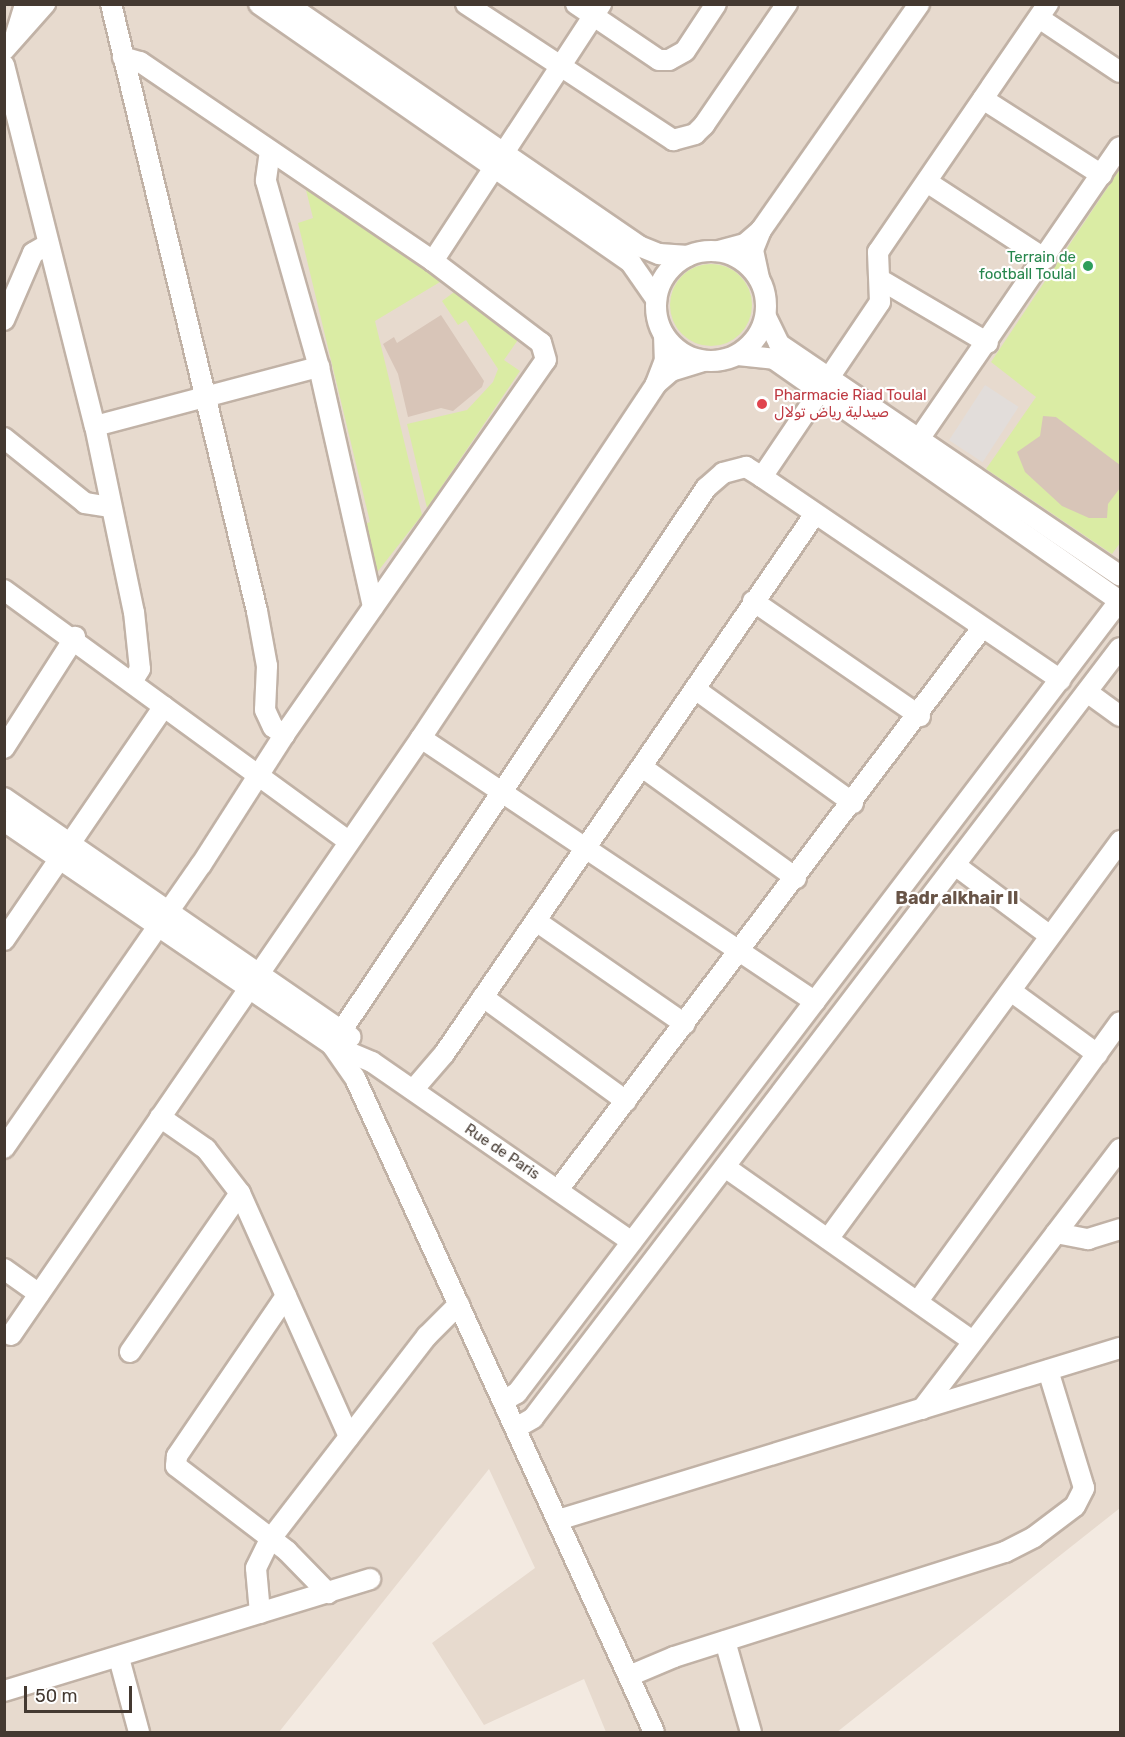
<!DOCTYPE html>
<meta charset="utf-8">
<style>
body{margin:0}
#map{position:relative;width:1125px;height:1737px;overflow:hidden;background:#f3eae1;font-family:Rubik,"Noto Sans Arabic",sans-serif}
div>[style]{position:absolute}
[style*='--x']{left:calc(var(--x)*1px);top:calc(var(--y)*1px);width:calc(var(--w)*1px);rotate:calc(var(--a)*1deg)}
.residential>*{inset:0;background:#e7dace}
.green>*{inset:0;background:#daeca4}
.round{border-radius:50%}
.parking>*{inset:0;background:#e2ddda;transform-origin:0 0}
.building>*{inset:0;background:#d8c5b8}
.roads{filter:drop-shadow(2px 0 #c1b2a6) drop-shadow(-2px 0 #c1b2a6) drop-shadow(0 2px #c1b2a6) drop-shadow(0 -2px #c1b2a6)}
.minor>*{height:20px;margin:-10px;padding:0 10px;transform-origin:10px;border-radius:10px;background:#fff}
.minor>.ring{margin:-10px;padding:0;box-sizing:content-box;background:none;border:20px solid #fff;border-radius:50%}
.dots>*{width:16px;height:16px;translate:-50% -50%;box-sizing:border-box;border:3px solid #fff;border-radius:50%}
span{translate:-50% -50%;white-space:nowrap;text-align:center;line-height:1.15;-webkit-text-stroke:4.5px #fff;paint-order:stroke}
.leisure-label{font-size:15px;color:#27864d}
.right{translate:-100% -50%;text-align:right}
.health-label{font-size:15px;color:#be3a42}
.left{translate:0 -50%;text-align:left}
.street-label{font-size:15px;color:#443931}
.quarter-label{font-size:18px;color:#685447;font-weight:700}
.frame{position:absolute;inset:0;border:6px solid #443931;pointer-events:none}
.scale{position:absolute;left:24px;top:1686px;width:108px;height:27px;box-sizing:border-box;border:3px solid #443931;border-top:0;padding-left:8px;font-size:18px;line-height:21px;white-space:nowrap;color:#443931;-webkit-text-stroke:4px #fff;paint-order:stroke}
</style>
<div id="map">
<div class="residential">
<i style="clip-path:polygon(5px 5px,1120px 5px,1120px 1508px,837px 1732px,606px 1732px,584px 1679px,484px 1725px,432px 1643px,535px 1568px,489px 1469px,279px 1732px,5px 1732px)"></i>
</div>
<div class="green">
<i style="clip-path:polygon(1120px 169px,1120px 543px,1112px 554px,986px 469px,1036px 397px,991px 362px)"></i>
<i style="clip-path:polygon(304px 182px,445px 279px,375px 321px,422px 515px,375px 575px,363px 525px,370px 522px,298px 223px,313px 218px)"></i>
<i class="round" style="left:670px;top:264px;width:82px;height:82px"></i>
<i style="clip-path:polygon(457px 290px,522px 334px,504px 360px,520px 371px,427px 508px,407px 424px,467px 410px,493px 382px,498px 369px,466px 320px,458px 325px,442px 301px)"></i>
</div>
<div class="parking">
<i style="left:985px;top:385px;width:40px;height:66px;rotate:33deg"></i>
</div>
<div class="building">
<i style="clip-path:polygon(441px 315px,484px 381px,482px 387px,453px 411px,441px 408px,408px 417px,398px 374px,383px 344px,394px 337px,397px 343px)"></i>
<i style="clip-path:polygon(1043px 416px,1056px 417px,1120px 465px,1120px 488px,1108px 504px,1107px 518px,1089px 518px,1062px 506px,1025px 472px,1017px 452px,1040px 436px)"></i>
</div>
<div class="roads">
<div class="minor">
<i style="--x:111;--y:4;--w:624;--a:76.48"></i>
<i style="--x:257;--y:611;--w:56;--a:79.7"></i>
<i style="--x:267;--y:666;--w:44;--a:92.6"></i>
<i style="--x:265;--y:710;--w:19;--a:65"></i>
<i style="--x:273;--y:727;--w:14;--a:36"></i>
<i style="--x:259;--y:4;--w:453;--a:34.8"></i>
<i style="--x:631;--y:263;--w:44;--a:55.2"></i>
<i style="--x:287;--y:4;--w:427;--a:34.5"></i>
<i style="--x:639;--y:246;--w:22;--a:22"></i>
<i style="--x:659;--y:254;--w:29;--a:4"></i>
<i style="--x:466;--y:4;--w:248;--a:33.3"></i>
<i style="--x:673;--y:140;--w:23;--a:-15"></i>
<i style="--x:695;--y:134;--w:13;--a:-45"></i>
<i style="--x:704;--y:125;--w:147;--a:-55.6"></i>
<i style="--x:576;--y:4;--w:100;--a:34"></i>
<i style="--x:659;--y:60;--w:10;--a:0"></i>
<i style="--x:669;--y:60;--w:18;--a:-29"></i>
<i style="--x:685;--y:51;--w:56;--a:-56.6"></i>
<i style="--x:1039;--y:18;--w:97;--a:33.7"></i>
<i style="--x:16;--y:34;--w:31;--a:-73"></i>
<i style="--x:4;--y:50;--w:62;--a:-48.3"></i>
<i style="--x:4;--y:65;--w:372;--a:75.9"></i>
<i style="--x:95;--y:426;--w:190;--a:78.2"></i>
<i style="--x:134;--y:612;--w:57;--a:84"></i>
<i style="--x:140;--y:669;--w:13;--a:122"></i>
<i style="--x:983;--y:99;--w:141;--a:32.6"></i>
<i style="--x:270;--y:151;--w:30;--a:98"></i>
<i style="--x:266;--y:181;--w:193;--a:74.1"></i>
<i style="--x:319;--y:367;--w:246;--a:77.3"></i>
<i style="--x:927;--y:182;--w:141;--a:33.1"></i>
<i style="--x:761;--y:230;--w:276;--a:-55"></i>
<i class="ring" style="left:656px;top:251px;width:90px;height:90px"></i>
<i style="--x:719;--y:251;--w:27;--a:-15"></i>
<i style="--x:745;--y:244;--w:21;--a:-41"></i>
<i style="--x:761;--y:230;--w:22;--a:112"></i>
<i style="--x:753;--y:250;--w:29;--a:78"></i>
<i style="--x:433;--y:261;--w:307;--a:-56.8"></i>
<i style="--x:881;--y:280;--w:124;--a:30.5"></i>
<i style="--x:766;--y:317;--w:30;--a:64"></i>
<i style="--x:779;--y:344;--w:412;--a:34.2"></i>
<i style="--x:4;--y:320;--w:73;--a:-66.6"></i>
<i style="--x:33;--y:253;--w:16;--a:-30"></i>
<i style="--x:664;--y:335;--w:25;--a:88"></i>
<i style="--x:665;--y:360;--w:26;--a:111"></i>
<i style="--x:656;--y:384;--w:20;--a:-41"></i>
<i style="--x:671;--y:371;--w:34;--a:-17"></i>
<i style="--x:738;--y:355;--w:36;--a:6"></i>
<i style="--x:774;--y:359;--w:422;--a:35"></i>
<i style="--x:95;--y:426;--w:232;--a:-14.8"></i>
<i style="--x:4;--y:438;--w:104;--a:38.7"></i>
<i style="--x:85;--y:503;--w:26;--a:9"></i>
<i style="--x:919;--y:439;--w:354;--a:-55.5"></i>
<i style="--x:762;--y:477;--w:211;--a:-56"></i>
<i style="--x:880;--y:302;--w:50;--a:-92.3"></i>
<i style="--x:878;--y:252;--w:301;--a:-55.6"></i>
<i style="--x:4;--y:590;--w:427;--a:36.1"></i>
<i style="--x:753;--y:601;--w:203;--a:34.6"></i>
<i style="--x:695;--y:689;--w:195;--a:35.8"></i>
<i style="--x:1087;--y:692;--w:41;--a:36"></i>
<i style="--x:421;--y:738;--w:474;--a:33.8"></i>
<i style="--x:4;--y:748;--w:132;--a:-57.4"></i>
<i style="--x:642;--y:767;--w:190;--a:35.8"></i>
<i style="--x:4;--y:798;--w:421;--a:34.6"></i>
<i style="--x:4;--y:821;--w:397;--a:34.3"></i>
<i style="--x:332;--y:1045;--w:43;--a:23"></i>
<i style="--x:372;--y:1062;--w:316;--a:34.7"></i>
<i style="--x:955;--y:865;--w:117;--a:36.7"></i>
<i style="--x:536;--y:921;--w:181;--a:34.7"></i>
<i style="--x:4;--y:940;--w:283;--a:-55.6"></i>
<i style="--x:1011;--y:991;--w:107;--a:36.2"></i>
<i style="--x:483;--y:997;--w:177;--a:36"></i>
<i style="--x:413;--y:1090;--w:48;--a:-49.3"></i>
<i style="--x:444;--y:1054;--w:655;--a:-55.51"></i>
<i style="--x:160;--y:1117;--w:56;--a:34.8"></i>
<i style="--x:206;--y:1149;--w:56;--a:52.3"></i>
<i style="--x:240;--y:1193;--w:267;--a:65.9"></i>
<i style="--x:4;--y:1148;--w:345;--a:-55.2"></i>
<i style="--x:201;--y:865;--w:154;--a:-57.4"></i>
<i style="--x:284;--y:735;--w:457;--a:-55.1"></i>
<i style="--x:546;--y:360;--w:18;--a:-106"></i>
<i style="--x:541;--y:343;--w:136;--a:-142.8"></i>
<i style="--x:433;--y:261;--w:354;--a:-145.8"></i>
<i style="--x:140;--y:62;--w:18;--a:-164"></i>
<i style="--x:725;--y:1167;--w:301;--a:35.1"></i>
<i style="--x:558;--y:1190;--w:704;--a:-52.97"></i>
<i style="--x:1056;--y:1233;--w:33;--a:11"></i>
<i style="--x:1088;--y:1239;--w:34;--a:-17"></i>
<i style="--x:828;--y:1239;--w:494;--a:-53.7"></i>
<i style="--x:4;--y:1269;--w:43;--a:35.5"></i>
<i style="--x:286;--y:1296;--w:194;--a:124.3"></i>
<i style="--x:177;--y:1456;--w:10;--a:96"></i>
<i style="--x:176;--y:1466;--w:140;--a:37.4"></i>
<i style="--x:287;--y:1551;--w:59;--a:45.7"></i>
<i style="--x:918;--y:1301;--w:344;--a:-54.1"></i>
<i style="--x:11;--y:1335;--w:724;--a:-55.52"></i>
<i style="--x:421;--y:738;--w:425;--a:-56.4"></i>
<i style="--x:130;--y:1352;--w:193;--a:-55.3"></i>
<i style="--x:503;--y:1401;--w:16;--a:-30"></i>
<i style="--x:517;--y:1393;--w:996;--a:-52.75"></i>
<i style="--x:922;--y:1409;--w:327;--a:-52.7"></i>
<i style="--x:516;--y:1428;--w:20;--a:-30"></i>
<i style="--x:533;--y:1418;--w:968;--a:-52.68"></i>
<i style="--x:558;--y:1520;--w:588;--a:-17.02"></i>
<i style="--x:260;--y:1613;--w:45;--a:-95.1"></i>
<i style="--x:256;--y:1568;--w:30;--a:-64"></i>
<i style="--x:269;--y:1541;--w:259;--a:-52.4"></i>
<i style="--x:427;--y:1336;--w:45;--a:-45"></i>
<i style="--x:725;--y:1641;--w:95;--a:74.1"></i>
<i style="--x:119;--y:1658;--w:77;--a:74.9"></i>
<i style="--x:629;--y:1676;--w:49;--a:-22.9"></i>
<i style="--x:674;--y:1657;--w:347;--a:-17.6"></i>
<i style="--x:1005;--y:1552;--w:33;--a:-27"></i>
<i style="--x:1034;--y:1537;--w:51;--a:-37.1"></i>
<i style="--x:1075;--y:1506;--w:20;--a:-63"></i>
<i style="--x:1084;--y:1488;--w:123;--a:-107"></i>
<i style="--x:4;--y:1691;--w:383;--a:-17"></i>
<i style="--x:654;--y:1732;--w:719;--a:-114.57"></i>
<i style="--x:355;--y:1078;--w:40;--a:-124.9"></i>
<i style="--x:332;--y:1045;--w:671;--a:-56.12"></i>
<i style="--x:706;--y:488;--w:23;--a:-41"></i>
<i style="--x:723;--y:473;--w:24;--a:-15"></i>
<i style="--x:746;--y:467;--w:19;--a:32"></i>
<i style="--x:762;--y:477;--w:361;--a:34.2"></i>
</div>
</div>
<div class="dots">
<i style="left:1088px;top:266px;background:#2e9e5b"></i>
<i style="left:762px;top:404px;background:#e0444e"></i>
</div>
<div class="leisure-label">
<span class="right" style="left:1076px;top:266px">Terrain de<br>football Toulal</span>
</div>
<div class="health-label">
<span class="left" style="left:774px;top:404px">Pharmacie Riad Toulal<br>صيدلية رياض تولال</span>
</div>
<div class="street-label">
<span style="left:502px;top:1152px;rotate:34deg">Rue de Paris</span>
</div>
<div class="quarter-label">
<span style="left:957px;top:898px">Badr alkhair II</span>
</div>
<div class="frame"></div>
<div class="scale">50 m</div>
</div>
